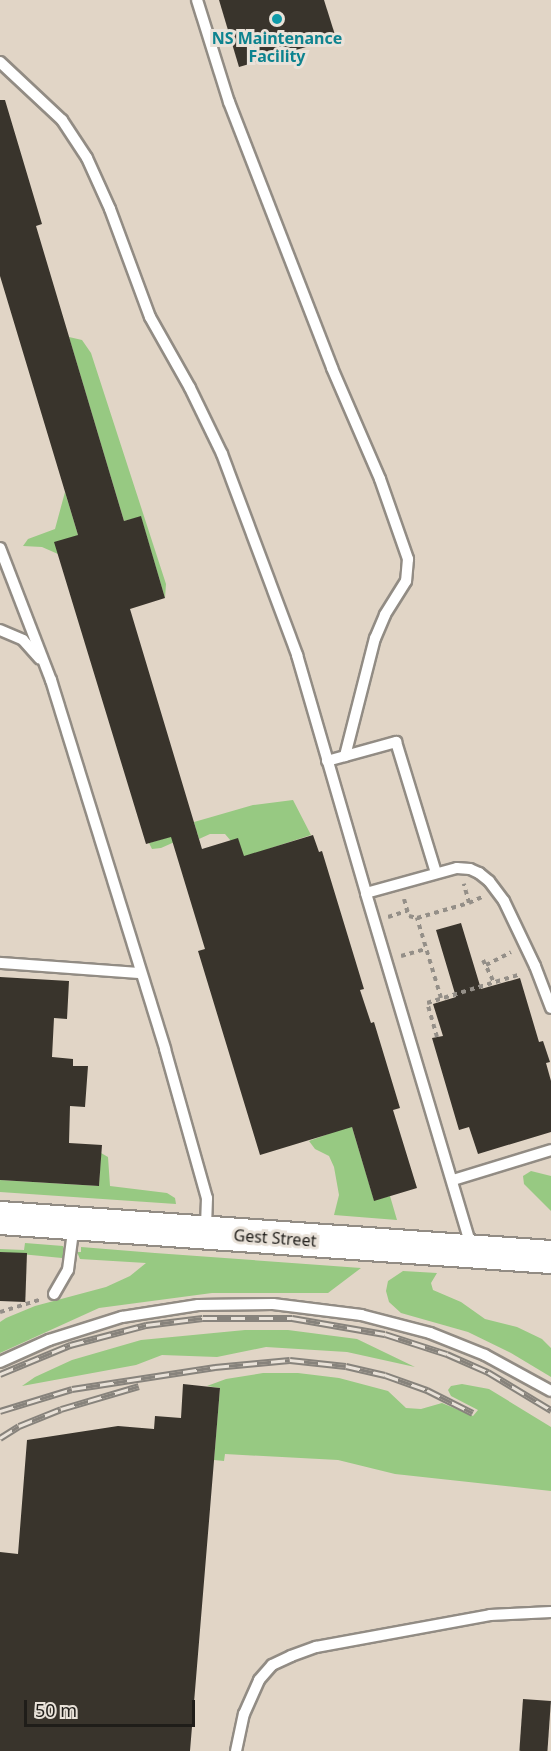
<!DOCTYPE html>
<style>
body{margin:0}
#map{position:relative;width:551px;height:1751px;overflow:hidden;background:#e9e2d9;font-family:"Noto Sans",sans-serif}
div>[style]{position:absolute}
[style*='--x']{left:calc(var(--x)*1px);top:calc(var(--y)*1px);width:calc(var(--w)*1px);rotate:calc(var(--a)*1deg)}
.built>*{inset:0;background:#e1d5c6;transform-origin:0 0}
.green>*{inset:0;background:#97c982}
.building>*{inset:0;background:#39342c;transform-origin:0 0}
.path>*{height:4px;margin-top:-2px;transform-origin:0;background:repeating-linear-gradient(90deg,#948f88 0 4.5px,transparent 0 9px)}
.roads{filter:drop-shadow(2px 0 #928c84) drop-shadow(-2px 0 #928c84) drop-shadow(0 2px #928c84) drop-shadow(0 -2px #928c84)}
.lane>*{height:10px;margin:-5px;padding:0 5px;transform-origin:5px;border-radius:5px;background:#fff}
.secondary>*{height:32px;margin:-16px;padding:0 16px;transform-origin:16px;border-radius:16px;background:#fff}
.rail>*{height:7px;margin-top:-3.5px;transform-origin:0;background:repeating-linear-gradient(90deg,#e9e2d9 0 14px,#87837c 0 28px);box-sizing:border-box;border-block:2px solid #87837c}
.dots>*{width:16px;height:16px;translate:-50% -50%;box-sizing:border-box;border:3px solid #e9e2d9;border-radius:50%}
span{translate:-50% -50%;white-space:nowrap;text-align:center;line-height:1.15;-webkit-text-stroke:6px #e9e2d9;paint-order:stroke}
.culture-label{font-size:16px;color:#0d838f;font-weight:700}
.street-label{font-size:16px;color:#1f1d19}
.scale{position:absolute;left:24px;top:1700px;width:171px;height:27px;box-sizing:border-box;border:3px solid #1f1d19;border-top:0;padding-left:8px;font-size:18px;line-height:21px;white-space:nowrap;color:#1f1d19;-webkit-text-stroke:4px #e9e2d9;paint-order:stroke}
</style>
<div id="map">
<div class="built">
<i style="left:0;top:0;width:551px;height:1751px"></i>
</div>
<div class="green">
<i style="clip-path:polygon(69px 337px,82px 340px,91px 353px,166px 584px,165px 598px,141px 517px,124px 521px)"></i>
<i style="clip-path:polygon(65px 492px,78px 535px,58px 554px,42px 547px,23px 546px,28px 539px,55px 529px)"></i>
<i style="clip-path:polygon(293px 800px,311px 835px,268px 849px,316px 1095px,238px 839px,231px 841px,225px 834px,210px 834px,199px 839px,197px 832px,161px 848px,152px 849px,149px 843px,196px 829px,194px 822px,208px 818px,253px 805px)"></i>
<i style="clip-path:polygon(345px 1104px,374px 1200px,390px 1196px,397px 1220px,334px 1215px,339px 1195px,334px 1167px,329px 1156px,315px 1149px,309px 1141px,328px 1134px,321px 1111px)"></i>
<i style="clip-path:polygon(101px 1153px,108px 1157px,110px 1186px,167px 1193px,175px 1198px,176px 1204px,0 1192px,0 1180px,99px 1186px)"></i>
<i style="clip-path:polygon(531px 1171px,551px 1176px,551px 1211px,524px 1184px,523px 1176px)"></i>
<i style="clip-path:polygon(25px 1243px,63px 1246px,65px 1254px,62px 1258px,0 1252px,0 1249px,24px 1250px)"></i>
<i style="clip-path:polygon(81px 1247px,155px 1253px,361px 1268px,328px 1293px,212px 1293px,99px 1308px,0 1353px,0 1322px,6px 1318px,35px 1306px,106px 1287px,130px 1276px,146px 1263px,80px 1259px,77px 1252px,81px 1252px)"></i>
<i style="clip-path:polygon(403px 1271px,437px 1273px,431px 1283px,433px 1290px,461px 1302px,485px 1319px,517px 1327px,542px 1339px,551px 1348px,551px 1377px,511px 1353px,468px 1332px,401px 1313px,389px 1302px,386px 1291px,388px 1281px)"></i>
<i style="clip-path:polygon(245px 1330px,288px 1330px,357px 1339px,415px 1367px,347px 1352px,266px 1347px,217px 1357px,162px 1355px,136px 1365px,22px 1386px,35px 1377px,72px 1360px,141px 1340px)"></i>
<i style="clip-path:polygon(263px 1373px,298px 1373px,339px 1378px,388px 1391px,406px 1408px,421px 1409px,442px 1403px,473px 1416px,478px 1410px,451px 1396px,448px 1390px,451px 1386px,462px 1384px,489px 1389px,551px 1427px,551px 1491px,395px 1474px,338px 1460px,225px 1454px,224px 1461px,214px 1460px,220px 1388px,207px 1386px,226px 1379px)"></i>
</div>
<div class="building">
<i style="clip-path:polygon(219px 0,324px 0,336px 38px,239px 67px)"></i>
<i style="clip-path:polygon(0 100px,5px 100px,42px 224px,36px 226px,124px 521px,141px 516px,165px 598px,130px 609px,202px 849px,238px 838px,244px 856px,313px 835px,319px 852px,322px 851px,364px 989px,360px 990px,371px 1023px,374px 1022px,400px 1108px,393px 1110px,417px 1188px,374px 1201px,352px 1127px,260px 1155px,198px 951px,205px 949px,171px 837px,146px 844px,54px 542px,78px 535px,0 276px)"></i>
<i style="clip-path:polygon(461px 923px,481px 989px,520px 978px,539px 1042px,543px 1041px,550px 1062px,546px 1063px,551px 1081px,551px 1132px,478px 1154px,469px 1127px,459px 1130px,432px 1038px,443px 1036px,433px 1004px,456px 997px,436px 930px)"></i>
<i style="clip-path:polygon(0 977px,69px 981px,67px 1019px,54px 1018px,52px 1057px,73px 1059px,73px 1066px,88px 1066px,85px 1107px,70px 1106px,69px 1143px,102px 1145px,99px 1186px,0 1180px)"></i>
<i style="left:0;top:1252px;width:27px;height:49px;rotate:2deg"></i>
<i style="clip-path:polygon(183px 1384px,220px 1388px,190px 1751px,0 1751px,0 1552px,18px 1554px,27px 1440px,118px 1426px,154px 1429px,155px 1416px,181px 1418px)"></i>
<i style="left:523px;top:1699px;width:28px;height:52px;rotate:4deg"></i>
</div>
<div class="path">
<i style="--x:404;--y:899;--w:18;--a:74"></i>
<i style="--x:409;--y:916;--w:8;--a:14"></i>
<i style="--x:469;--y:903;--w:14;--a:-25"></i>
<i style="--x:388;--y:917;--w:20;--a:-18"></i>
<i style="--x:401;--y:956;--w:26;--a:-16"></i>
<i style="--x:483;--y:960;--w:25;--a:64"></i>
<i style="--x:486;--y:965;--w:28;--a:-27"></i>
<i style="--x:441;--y:998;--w:84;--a:-106.7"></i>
<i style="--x:417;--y:918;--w:54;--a:-16.1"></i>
<i style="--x:469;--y:903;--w:20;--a:-105"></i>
<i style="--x:437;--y:1037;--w:35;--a:-106"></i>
<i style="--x:427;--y:1003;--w:98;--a:-17.1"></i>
<i style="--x:0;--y:1312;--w:41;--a:-17.1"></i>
</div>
<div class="roads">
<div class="lane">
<i style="--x:197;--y:0;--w:107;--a:72.6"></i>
<i style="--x:229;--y:102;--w:285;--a:68.8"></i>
<i style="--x:332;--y:368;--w:121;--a:66.6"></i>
<i style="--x:380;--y:479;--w:85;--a:70.7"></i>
<i style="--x:408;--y:559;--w:22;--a:95"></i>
<i style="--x:406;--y:581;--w:40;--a:122"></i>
<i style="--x:385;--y:615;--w:25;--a:113"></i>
<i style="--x:375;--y:638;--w:122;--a:104.3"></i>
<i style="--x:0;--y:62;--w:85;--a:43.1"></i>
<i style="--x:62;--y:120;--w:45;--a:56.7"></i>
<i style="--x:87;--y:158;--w:56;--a:65.7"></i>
<i style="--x:110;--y:209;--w:115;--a:69.7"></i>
<i style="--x:150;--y:317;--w:81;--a:60.6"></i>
<i style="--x:190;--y:388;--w:73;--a:64.1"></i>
<i style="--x:222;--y:454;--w:215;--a:69.5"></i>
<i style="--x:297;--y:655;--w:248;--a:73.8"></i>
<i style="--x:0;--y:548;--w:142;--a:68.9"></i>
<i style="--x:51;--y:680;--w:386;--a:72.8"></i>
<i style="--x:165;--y:1049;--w:155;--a:74.3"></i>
<i style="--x:207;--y:1198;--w:31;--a:92"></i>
<i style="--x:0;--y:630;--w:25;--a:23"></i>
<i style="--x:23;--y:640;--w:25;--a:48"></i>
<i style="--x:327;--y:761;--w:72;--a:-15.4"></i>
<i style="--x:396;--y:742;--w:137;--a:73"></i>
<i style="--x:0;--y:963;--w:141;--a:4.1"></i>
<i style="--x:453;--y:1180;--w:102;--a:-17"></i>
<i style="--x:472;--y:1249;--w:371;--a:-106.6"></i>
<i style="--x:366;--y:893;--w:94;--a:-15.4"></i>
<i style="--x:457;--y:868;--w:13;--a:4"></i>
<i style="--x:470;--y:869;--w:10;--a:24"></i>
<i style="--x:479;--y:873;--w:13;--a:39"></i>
<i style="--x:489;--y:881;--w:25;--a:53"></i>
<i style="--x:504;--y:901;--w:72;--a:64.5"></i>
<i style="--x:535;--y:966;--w:45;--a:69.1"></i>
<i style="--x:54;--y:1294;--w:28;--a:-60"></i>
<i style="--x:68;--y:1270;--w:46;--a:-82.6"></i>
<i style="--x:0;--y:1362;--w:54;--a:-24.2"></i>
<i style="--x:49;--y:1340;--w:77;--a:-17.5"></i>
<i style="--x:122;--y:1317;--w:77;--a:-9"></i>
<i style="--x:198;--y:1305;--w:75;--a:-0.8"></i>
<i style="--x:273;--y:1304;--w:89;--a:7.1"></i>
<i style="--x:361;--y:1315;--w:71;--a:14.6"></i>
<i style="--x:430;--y:1333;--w:59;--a:21.8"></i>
<i style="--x:485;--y:1355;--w:75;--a:28.6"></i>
<i style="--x:236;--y:1751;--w:38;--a:-78"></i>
<i style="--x:244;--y:1714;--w:37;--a:-66"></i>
<i style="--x:259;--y:1680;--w:20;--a:-49"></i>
<i style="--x:272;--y:1665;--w:21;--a:-25"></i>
<i style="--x:291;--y:1656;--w:27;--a:-20"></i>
<i style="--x:316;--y:1647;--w:177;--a:-10.4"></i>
<i style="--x:490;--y:1615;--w:61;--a:-2.8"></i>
</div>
<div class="secondary">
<i style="--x:0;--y:1218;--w:552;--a:4.05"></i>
</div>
</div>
<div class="rail">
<i style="--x:0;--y:1374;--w:76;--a:-22.5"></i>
<i style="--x:70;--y:1345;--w:79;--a:-14.7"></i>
<i style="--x:146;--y:1325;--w:57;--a:-7"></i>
<i style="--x:203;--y:1318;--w:89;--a:0"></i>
<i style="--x:292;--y:1318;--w:94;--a:9.8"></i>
<i style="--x:385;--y:1334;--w:65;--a:17.9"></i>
<i style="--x:447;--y:1354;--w:45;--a:23.7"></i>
<i style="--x:488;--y:1372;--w:74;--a:31.1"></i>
<i style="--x:0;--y:1411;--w:75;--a:-17"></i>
<i style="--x:72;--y:1389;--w:145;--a:-8.7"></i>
<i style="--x:215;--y:1367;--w:75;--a:-5.3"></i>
<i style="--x:290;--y:1360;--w:56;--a:6.1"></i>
<i style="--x:346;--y:1366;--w:40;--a:13"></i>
<i style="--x:385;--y:1375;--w:45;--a:19.7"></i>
<i style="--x:427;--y:1390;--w:51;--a:26.6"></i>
<i style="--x:0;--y:1438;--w:22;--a:-32"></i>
<i style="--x:19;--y:1426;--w:45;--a:-22"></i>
<i style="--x:61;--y:1409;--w:81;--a:-16.4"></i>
</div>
<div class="dots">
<i style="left:277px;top:19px;background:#0f9aa8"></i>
</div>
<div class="culture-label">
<span style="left:277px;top:47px">NS Maintenance<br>Facility</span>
</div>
<div class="street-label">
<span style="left:275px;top:1238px;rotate:4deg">Gest Street</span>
</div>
<div class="scale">50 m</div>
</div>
